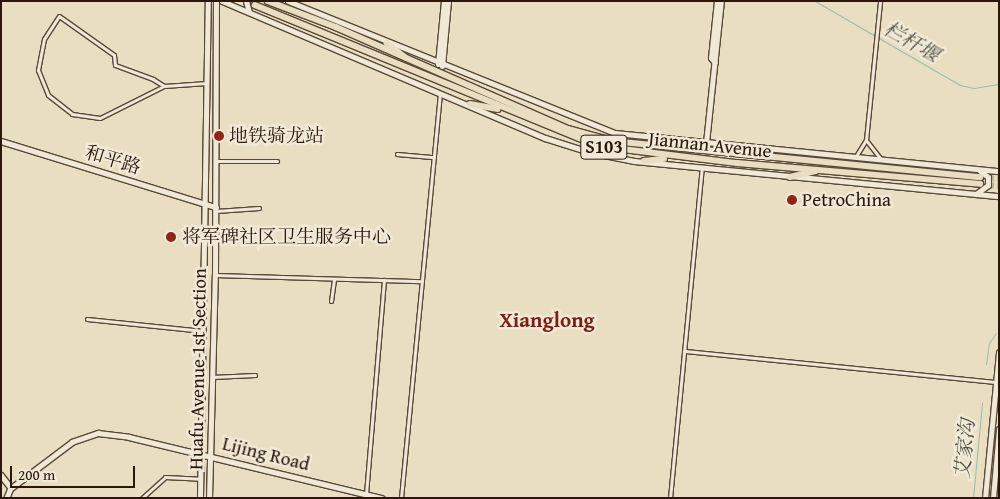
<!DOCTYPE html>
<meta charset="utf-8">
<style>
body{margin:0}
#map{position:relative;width:1000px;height:499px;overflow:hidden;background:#e9ddc2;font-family:"Gentium Book Plus","Noto Serif SC",serif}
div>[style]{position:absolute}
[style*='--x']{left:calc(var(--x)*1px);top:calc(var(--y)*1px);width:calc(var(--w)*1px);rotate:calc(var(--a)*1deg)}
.stream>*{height:1px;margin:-0.5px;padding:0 0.5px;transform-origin:0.5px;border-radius:0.5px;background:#98bdae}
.trunk-tunnel>*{height:5.5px;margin-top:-2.75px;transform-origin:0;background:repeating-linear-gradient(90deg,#c3b59d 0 5.5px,transparent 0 8.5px)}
.roads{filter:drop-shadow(1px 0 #5a4837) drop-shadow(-1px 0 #5a4837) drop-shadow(0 1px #5a4837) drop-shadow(0 -1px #5a4837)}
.minor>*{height:3px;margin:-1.5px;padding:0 1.5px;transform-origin:1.5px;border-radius:1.5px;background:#f1e9d7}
.tertiary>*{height:4.5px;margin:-2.25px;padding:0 2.25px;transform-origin:2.25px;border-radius:2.25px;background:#f1e9d7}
.secondary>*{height:5px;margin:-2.5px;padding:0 2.5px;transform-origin:2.5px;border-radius:2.5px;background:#f1e9d7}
.trunk>*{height:5.5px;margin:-2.75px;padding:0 2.75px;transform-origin:2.75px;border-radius:2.75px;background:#e9ddc2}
.dots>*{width:14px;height:14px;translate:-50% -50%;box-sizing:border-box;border:2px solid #f1e9d7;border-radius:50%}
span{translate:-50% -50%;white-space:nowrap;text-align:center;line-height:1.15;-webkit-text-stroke:5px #f1e9d7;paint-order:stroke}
.shield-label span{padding:1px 4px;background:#f1e9d7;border:1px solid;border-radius:4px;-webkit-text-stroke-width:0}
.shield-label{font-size:18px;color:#2b1709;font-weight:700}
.poi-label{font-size:19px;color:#2b1709}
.left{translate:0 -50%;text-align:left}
.street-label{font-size:19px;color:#2b1709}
.water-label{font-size:20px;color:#515143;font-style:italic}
.quarter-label{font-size:21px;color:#7a1f14;font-weight:700}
.frame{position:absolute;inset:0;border:2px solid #2b1709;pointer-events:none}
.scale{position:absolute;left:10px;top:466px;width:125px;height:22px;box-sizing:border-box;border:2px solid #2b1709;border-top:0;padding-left:6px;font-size:15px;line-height:18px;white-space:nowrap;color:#2b1709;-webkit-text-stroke:4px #f1e9d7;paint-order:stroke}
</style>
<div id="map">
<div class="stream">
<i style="--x:815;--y:1;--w:168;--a:30.1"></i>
<i style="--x:960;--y:85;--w:14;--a:12"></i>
<i style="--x:974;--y:88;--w:25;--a:-9"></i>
<i style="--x:986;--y:364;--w:21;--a:-82"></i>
<i style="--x:989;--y:343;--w:12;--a:-55"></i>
<i style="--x:973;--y:498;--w:96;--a:-84.6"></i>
</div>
<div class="trunk-tunnel">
<i style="--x:980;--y:177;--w:19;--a:6"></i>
<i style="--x:980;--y:184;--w:19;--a:6"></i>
</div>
<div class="roads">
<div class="minor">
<i style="--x:164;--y:86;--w:13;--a:-148"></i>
<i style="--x:153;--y:79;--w:40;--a:-159.8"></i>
<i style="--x:115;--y:65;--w:10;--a:-96"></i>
<i style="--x:114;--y:55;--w:67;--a:-144.7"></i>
<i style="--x:59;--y:16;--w:27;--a:123"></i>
<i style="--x:44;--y:39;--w:32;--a:101"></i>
<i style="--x:38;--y:70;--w:27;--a:68"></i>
<i style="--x:48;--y:95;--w:31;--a:38"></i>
<i style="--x:72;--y:114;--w:28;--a:8"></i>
<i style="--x:100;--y:118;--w:72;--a:-26.6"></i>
<i style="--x:164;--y:86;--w:43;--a:-4"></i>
<i style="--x:866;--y:140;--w:24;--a:52"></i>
<i style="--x:397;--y:154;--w:37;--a:5"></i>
<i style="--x:856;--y:156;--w:19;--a:-58"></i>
<i style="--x:866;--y:140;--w:140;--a:-84.2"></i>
<i style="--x:216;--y:161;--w:61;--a:0"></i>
<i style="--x:216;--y:211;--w:43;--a:-4"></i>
<i style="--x:215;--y:275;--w:207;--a:1.7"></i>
<i style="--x:331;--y:301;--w:22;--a:-82"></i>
<i style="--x:87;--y:319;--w:117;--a:5.9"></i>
<i style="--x:684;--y:351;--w:314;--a:5.7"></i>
<i style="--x:212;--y:377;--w:43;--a:-2.7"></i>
<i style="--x:366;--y:494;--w:215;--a:-85.2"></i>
<i style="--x:142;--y:498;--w:31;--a:-42"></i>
<i style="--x:165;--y:477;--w:35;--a:3"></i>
<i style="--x:401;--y:498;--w:407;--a:-84.5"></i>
<i style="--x:670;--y:498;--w:333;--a:-84.5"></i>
</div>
<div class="tertiary">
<i style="--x:715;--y:63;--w:6;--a:-129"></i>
<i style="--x:711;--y:58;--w:57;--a:-84"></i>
<i style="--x:1;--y:141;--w:225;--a:17.1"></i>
<i style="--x:706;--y:143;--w:143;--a:-84"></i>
<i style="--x:1;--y:475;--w:16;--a:52"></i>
<i style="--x:11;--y:488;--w:11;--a:112"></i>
<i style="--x:11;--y:488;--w:76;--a:-37"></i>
<i style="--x:72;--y:442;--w:28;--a:-19"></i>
<i style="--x:98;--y:433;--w:31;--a:7"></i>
<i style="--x:129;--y:437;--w:260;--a:13.6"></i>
<i style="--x:985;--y:498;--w:146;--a:-84.5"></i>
<i style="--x:993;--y:498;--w:69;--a:-85"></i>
</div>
<div class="secondary">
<i style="--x:222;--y:1;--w:351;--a:23"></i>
<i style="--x:545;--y:138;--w:46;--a:17.7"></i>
<i style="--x:589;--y:152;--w:46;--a:11.3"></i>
<i style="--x:634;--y:161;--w:367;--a:5.5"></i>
<i style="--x:246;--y:1;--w:11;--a:75"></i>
<i style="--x:288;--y:1;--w:353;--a:22"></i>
<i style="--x:615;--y:133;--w:386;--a:5.7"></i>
<i style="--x:438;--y:64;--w:63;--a:-84.6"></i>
<i style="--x:442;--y:66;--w:65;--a:-84.7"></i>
<i style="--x:976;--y:194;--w:15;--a:-37"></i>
<i style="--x:988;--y:185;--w:8;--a:-90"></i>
<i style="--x:988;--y:177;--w:11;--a:-142"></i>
<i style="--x:200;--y:498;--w:497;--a:-89.1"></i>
<i style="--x:209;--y:498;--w:223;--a:-88.5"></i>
<i style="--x:215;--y:275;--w:274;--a:-89.8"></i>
</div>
<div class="trunk">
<i style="--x:268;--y:1;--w:73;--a:20.9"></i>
<i style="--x:336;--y:27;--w:253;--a:23.7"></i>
<i style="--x:568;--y:129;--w:46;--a:15.3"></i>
<i style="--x:612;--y:141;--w:370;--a:5.6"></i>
<i style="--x:255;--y:5;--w:371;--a:22.3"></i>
<i style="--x:598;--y:146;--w:140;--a:7"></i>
<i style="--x:737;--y:163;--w:244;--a:4.9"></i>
<i style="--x:387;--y:43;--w:23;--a:38"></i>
<i style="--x:470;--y:104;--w:28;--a:10"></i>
<i style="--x:644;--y:161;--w:20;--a:-6"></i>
<i style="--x:790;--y:177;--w:26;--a:-13"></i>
</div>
</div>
<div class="dots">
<i style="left:219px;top:136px;background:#8f2418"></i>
<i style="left:792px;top:200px;background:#8f2418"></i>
<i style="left:171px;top:237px;background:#8f2418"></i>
</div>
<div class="shield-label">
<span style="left:604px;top:147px">S103</span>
</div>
<div class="poi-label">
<span class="left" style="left:229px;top:136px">地铁骑龙站</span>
<span class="left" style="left:802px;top:200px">PetroChina</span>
<span class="left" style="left:182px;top:237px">将军碑社区卫生服务中心</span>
</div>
<div class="street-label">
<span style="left:710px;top:145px;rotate:6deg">Jiannan Avenue</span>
<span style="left:113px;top:160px;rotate:17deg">和平路</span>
<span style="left:198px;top:369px;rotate:-89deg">Huafu Avenue 1st Section</span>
<span style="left:266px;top:454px;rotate:14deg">Lijing Road</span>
</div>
<div class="water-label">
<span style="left:912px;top:41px;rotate:30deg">栏杆堰</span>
<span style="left:964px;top:449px;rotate:-85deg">艾家沟</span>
</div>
<div class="quarter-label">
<span style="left:547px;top:320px">Xianglong</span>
</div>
<div class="frame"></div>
<div class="scale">200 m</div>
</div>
